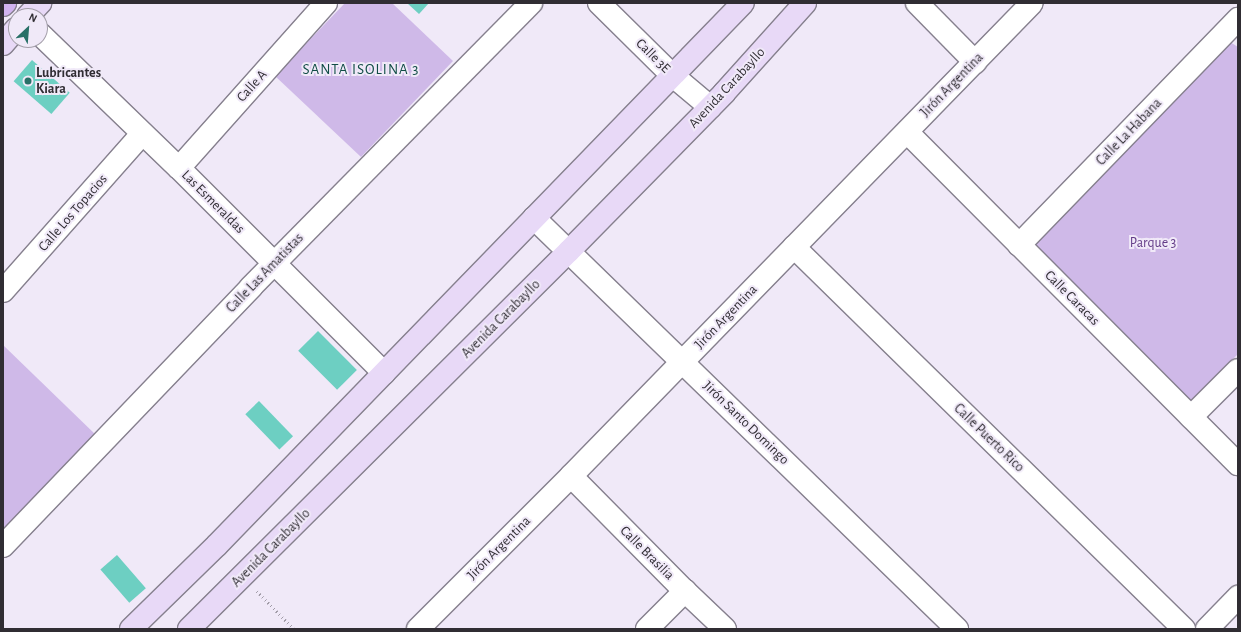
<!DOCTYPE html>
<meta charset="utf-8">
<style>
body{margin:0}
#map{position:relative;width:1241px;height:632px;overflow:hidden;background:#f0e9f8;font-family:"Alegreya Sans",sans-serif}
div>[style]{position:absolute}
[style*='--x']{left:calc(var(--x)*1px);top:calc(var(--y)*1px);width:calc(var(--w)*1px);rotate:calc(var(--a)*1deg)}
.green>*{inset:0;background:#cfb9e8}
.building>*{inset:0;background:#6dcfc2;transform-origin:0 0}
.path>*{height:2.5px;margin-top:-1.25px;transform-origin:0;background:repeating-linear-gradient(90deg,#a09ba6 0 1px,transparent 0 4px)}
.roads{filter:drop-shadow(1px 0 #86808e) drop-shadow(-1px 0 #86808e) drop-shadow(0 1px #86808e) drop-shadow(0 -1px #86808e)}
.street>*{height:22px;margin:-11px;padding:0 11px;transform-origin:11px;border-radius:11px;background:#fff}
.secondary>*{height:22px;margin:-11px;padding:0 11px;transform-origin:11px;border-radius:11px;background:#e8d9f7}
.primary>*{height:22px;margin:-11px;padding:0 11px;transform-origin:11px;border-radius:11px;background:#d1b3ef}
.dots>*{width:11px;height:11px;translate:-50% -50%;box-sizing:border-box;border:2px solid #f0e9f8;border-radius:50%}
span{translate:-50% -50%;white-space:nowrap;text-align:center;line-height:1.15;-webkit-text-stroke:4px #f0e9f8;paint-order:stroke}
.street-label{font-size:14px;color:#302d33}
.poi-label{font-size:14px;color:#302d33;font-weight:700}
.left{translate:0 -50%;text-align:left}
.park-label{font-size:14px;color:#643d88}
.neighbourhood-label{font-size:15px;color:#114d46;letter-spacing:1px}
.frame{position:absolute;inset:0;border:4px solid #302d33;pointer-events:none}
.north{position:absolute;left:8px;top:8px;width:40px;height:40px;box-sizing:border-box;background:#f0e9f8;border:1px solid #a39ea9;border-radius:50%;rotate:26deg;font-size:11px;font-weight:700;line-height:16px;text-align:center;color:#302d33}
.north::after{content:'';display:block;margin:auto;width:14px;height:18px;background:#287067;clip-path:polygon(50% 0,100% 100%,50% 72%,0 100%)}
</style>
<div id="map">
<div class="green">
<i style="clip-path:polygon(345px 3px,392px 3px,453px 61px,361px 157px,275px 76px)"></i>
<i style="clip-path:polygon(1230px 42px,1238px 47px,1238px 354px,1191px 401px,1033px 244px)"></i>
<i style="clip-path:polygon(3px 345px,97px 436px,3px 534px)"></i>
</div>
<div class="building">
<i style="clip-path:polygon(407px 3px,429px 3px,419px 14px)"></i>
<i style="left:32px;top:60px;width:50px;height:28px;rotate:41deg"></i>
<i style="left:318px;top:331px;width:55px;height:28px;rotate:45deg"></i>
<i style="left:259px;top:401px;width:49px;height:19px;rotate:46deg"></i>
<i style="left:117px;top:555px;width:44px;height:22px;rotate:49deg"></i>
</div>
<div class="path">
<i style="--x:257;--y:591;--w:53;--a:45.8"></i>
</div>
<div class="roads">
<div class="street">
<i style="--x:599;--y:3;--w:103;--a:44.6"></i>
<i style="--x:672;--y:75;--w:50;--a:40.1"></i>
<i style="--x:917;--y:3;--w:83;--a:45.5"></i>
<i style="--x:40;--y:34;--w:193;--a:44"></i>
<i style="--x:179;--y:168;--w:290;--a:45"></i>
<i style="--x:907;--y:132;--w:469;--a:45.1"></i>
<i style="--x:179;--y:168;--w:221;--a:-48.3"></i>
<i style="--x:534;--y:218;--w:590;--a:44.18"></i>
<i style="--x:1019;--y:245;--w:315;--a:-45.9"></i>
<i style="--x:794;--y:247;--w:546;--a:44.41"></i>
<i style="--x:3;--y:291;--w:210;--a:-48.5"></i>
<i style="--x:1191;--y:417;--w:66;--a:-45"></i>
<i style="--x:571;--y:476;--w:162;--a:45.3"></i>
<i style="--x:685;--y:591;--w:55;--a:43.5"></i>
<i style="--x:3;--y:546;--w:359;--a:-46.2"></i>
<i style="--x:251;--y:287;--w:399;--a:-45.4"></i>
<i style="--x:418;--y:629;--w:216;--a:-45"></i>
<i style="--x:571;--y:476;--w:660;--a:-45.74"></i>
<i style="--x:647;--y:629;--w:54;--a:-45"></i>
<i style="--x:1207;--y:629;--w:45;--a:-45.9"></i>
</div>
<div class="secondary">
<i style="--x:28;--y:16;--w:18;--a:-47"></i>
<i style="--x:3;--y:44;--w:20;--a:-49"></i>
<i style="--x:131;--y:629;--w:120;--a:-44.3"></i>
<i style="--x:217;--y:545;--w:755;--a:-45.86"></i>
<i style="--x:189;--y:629;--w:536;--a:-44.85"></i>
<i style="--x:569;--y:251;--w:221;--a:-45.5"></i>
<i style="--x:724;--y:93;--w:121;--a:-48"></i>
</div>
<div class="primary">
<i style="--x:3;--y:5;--w:3;--a:-45"></i>
</div>
</div>
<div class="dots">
<i style="left:28px;top:81px;background:#287067"></i>
</div>
<div class="street-label">
<span style="left:653px;top:56px;rotate:45deg">Calle 3E</span>
<span style="left:952px;top:85px;rotate:-46deg">Jirón Argentina</span>
<span style="left:252px;top:86px;rotate:-48deg">Calle A</span>
<span style="left:727px;top:88px;rotate:-47deg">Avenida Carabayllo</span>
<span style="left:1129px;top:132px;rotate:-46deg">Calle La Habana</span>
<span style="left:213px;top:202px;rotate:45deg">Las Esmeraldas</span>
<span style="left:73px;top:213px;rotate:-49deg">Calle Los Topacios</span>
<span style="left:265px;top:273px;rotate:-46deg">Calle Las Amatistas</span>
<span style="left:1072px;top:298px;rotate:45deg">Calle Caracas</span>
<span style="left:726px;top:317px;rotate:-46deg">Jirón Argentina</span>
<span style="left:501px;top:319px;rotate:-45deg">Avenida Carabayllo</span>
<span style="left:746px;top:423px;rotate:44deg">Jirón Santo Domingo</span>
<span style="left:989px;top:438px;rotate:44deg">Calle Puerto Rico</span>
<span style="left:271px;top:548px;rotate:-45deg">Avenida Carabayllo</span>
<span style="left:499px;top:548px;rotate:-45deg">Jirón Argentina</span>
<span style="left:647px;top:553px;rotate:45deg">Calle Brasilia</span>
</div>
<div class="poi-label">
<span class="left" style="left:36px;top:81px">Lubricantes<br>Kiara</span>
</div>
<div class="park-label">
<span style="left:1153px;top:243px">Parque 3</span>
</div>
<div class="neighbourhood-label">
<span style="left:361px;top:70px">SANTA ISOLINA 3</span>
</div>
<div class="frame"></div>
<div class="north">N</div>
</div>
